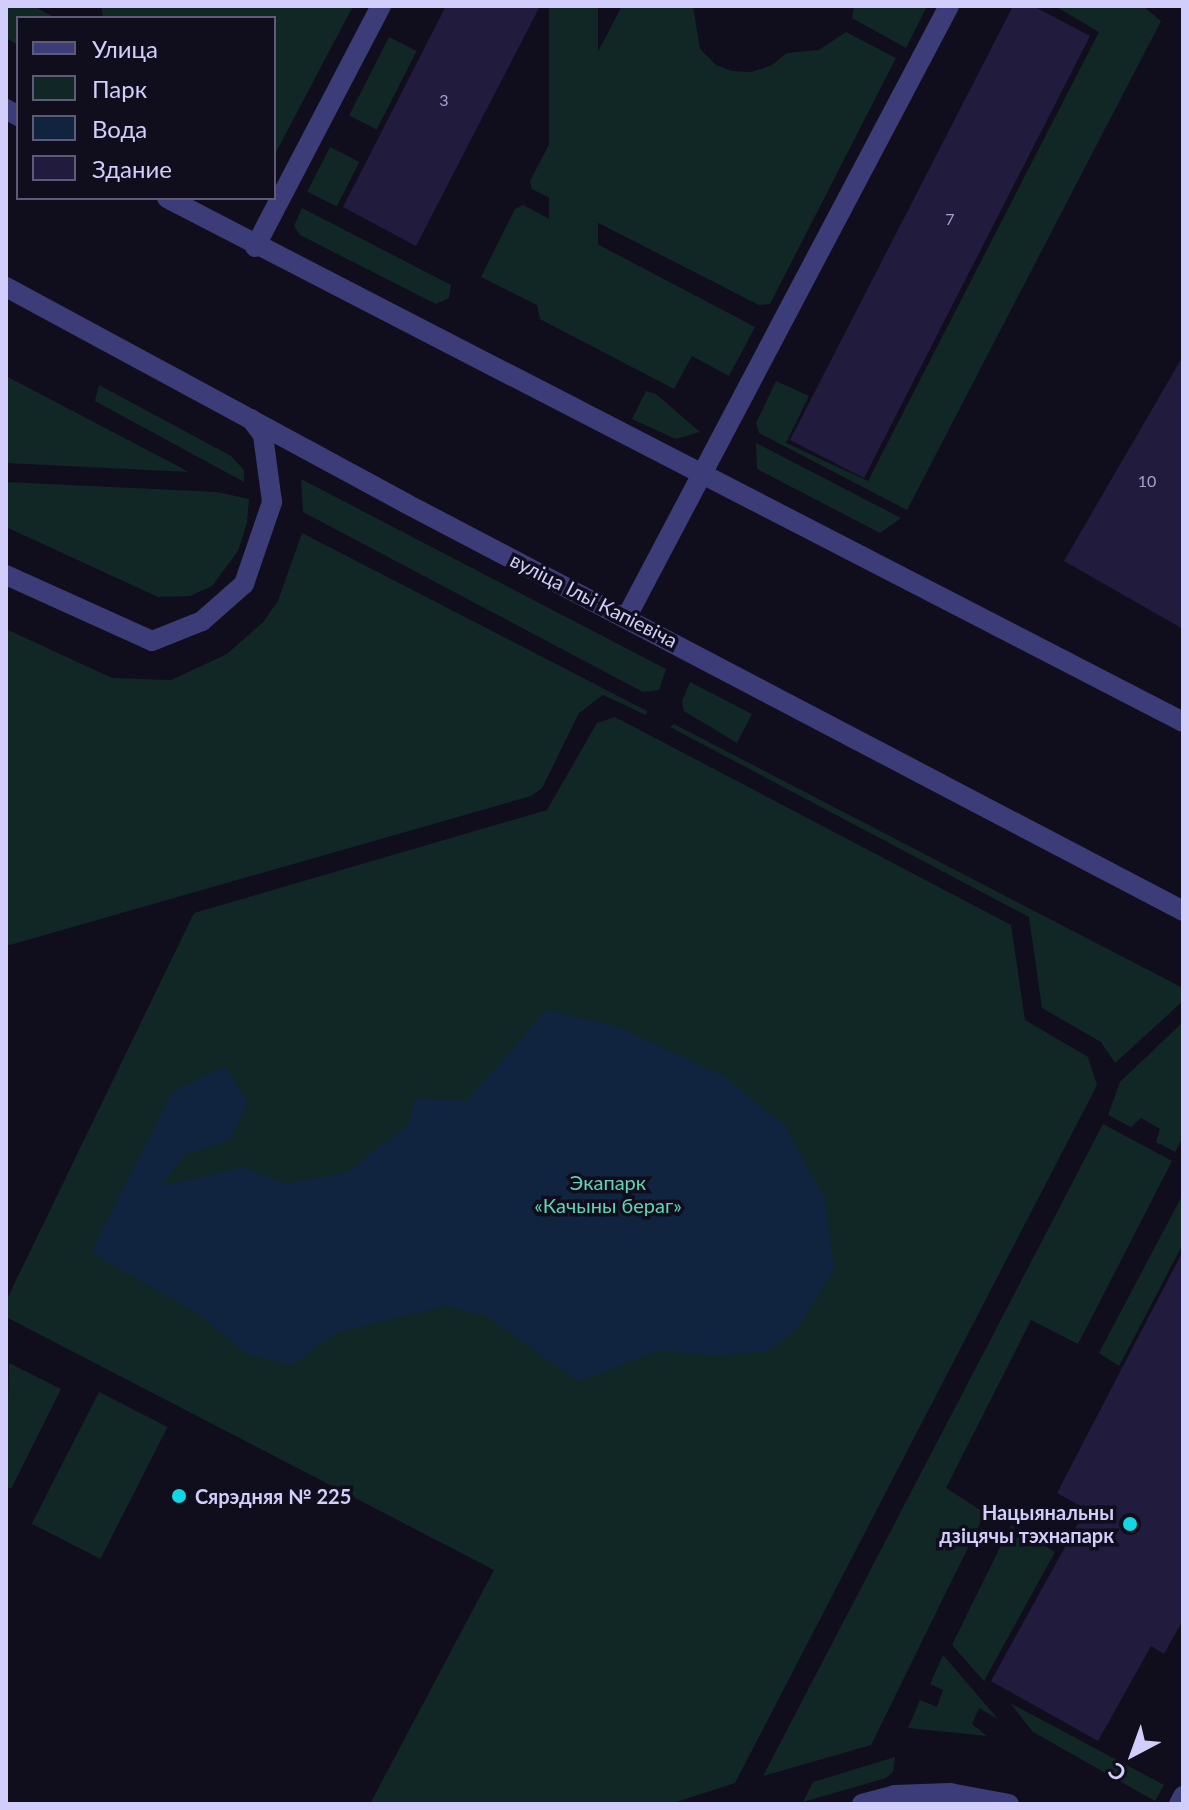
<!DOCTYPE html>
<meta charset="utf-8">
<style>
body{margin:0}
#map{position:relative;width:1189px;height:1810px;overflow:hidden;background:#100e1d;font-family:Lato,sans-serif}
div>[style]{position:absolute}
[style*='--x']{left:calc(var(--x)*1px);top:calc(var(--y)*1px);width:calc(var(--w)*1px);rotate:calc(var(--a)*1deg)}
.green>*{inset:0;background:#112725;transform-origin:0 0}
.water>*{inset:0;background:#10243f}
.building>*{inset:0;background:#211b3d}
.lane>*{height:20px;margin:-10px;padding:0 10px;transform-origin:10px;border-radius:10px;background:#3c3c79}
.street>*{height:20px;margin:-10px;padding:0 10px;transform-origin:10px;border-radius:10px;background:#3c3c79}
.dots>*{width:22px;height:22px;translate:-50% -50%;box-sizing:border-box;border:4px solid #100e1d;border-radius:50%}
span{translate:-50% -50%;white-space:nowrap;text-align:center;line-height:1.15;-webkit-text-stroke:7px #100e1d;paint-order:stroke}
.number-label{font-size:16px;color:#a5a1cc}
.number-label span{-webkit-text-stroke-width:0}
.street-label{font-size:20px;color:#d1cefb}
.park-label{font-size:20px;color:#61d4b3}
.poi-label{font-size:20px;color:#d1cefb;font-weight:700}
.left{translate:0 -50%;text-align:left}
.right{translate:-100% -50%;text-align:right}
.frame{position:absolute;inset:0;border:8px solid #d1cefb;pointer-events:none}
.legend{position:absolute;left:16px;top:16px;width:260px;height:184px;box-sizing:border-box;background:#100e1d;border:2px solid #5d5b76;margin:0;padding:10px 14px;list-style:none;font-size:24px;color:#d1cefb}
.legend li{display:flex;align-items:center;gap:16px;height:40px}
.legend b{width:40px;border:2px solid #5d5b76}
.north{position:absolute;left:1093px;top:1714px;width:80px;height:80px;-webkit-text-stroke:6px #100e1d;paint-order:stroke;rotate:221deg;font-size:22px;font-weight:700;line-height:32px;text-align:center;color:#d1cefb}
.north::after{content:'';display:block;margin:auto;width:28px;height:36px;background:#d1cefb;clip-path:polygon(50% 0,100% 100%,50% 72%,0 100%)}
</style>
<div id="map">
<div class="green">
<i style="clip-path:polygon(6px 6px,34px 6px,55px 18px,18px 18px,18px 45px,6px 38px)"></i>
<i style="clip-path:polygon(101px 6px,353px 6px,274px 156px,274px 18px,103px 18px)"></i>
<i style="left:549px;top:6px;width:49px;height:275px"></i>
<i style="clip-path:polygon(622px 6px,693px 6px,700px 49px,716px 65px,732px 71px,752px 72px,772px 65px,787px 53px,819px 50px,846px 32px,896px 58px,770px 304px,759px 305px,532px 189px,530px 181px)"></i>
<i style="clip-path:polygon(854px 6px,927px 6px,906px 48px,852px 18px)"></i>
<i style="clip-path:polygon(1055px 6px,1143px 6px,1161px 21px,907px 510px,759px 433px,756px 423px,776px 381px,809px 396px,786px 443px,868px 481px,1099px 32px)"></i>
<i style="left:389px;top:37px;width:31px;height:88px;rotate:27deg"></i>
<i style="left:330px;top:147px;width:33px;height:50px;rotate:27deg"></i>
<i style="clip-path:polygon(523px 205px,755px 327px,729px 376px,692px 356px,674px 389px,540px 319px,537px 305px,481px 277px,515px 209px)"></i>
<i style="clip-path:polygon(302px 208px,451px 285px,449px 298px,436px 304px,300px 235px,294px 226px)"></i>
<i style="clip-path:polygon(6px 376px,189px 472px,6px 463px)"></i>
<i style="clip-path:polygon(99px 385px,231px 456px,244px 470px,244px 482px,95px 401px)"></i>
<i style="clip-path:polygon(646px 391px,656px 394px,700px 432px,676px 439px,632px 419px)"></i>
<i style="clip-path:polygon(756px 443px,901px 518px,880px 533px,757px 469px)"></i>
<i style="clip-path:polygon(301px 479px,666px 669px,659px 690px,643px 692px,303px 512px)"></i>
<i style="clip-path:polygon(6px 482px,217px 492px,249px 499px,247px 523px,238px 551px,212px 586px,190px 596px,158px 597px,6px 527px)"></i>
<i style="clip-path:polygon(302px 533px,647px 711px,646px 715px,603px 695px,579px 713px,542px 788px,531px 796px,6px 946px,6px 629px,112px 678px,171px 680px,227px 654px,263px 622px,278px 601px)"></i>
<i style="clip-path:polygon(690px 682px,752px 714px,737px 743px,684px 711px,682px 701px)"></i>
<i style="clip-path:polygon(615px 717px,1011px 925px,1025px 1020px,1088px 1057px,1097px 1085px,735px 1783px,670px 1804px,370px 1804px,494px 1570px,6px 1317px,6px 1301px,194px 913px,547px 810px,597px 723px)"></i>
<i style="clip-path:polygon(674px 724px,1183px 988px,1183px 1001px,1115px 1063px,1101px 1042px,1042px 1008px,1029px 917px,670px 727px)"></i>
<i style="clip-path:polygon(1183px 1022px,1183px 1137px,1175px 1152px,1156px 1142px,1160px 1129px,1141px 1118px,1131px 1127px,1108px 1115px,1120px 1082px)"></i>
<i style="clip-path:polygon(1103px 1124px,1172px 1161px,1078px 1344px,1031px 1320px,946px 1488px,985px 1513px,871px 1745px,763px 1776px)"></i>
<i style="clip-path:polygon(1183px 1194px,1183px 1244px,1119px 1366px,1099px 1353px)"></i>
<i style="clip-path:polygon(9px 1363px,61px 1389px,11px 1489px,6px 1486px)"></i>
<i style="left:99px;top:1392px;width:77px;height:148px;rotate:27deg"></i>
<i style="clip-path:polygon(1011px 1525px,1055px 1552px,984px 1681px,952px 1645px)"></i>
<i style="clip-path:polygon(943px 1655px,998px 1719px,979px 1708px,972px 1724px,987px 1736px,908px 1728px,920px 1700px,937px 1707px,943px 1690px,930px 1684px)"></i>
<i style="clip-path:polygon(1010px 1703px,1164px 1785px,1155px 1801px,1033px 1732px)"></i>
<i style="clip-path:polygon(895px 1757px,893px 1772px,886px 1778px,803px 1802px,813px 1782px)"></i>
</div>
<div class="water">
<i style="clip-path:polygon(546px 1010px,619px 1027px,725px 1077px,786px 1127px,825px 1199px,834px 1269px,800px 1325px,768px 1351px,714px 1356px,660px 1350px,578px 1382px,487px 1316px,445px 1306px,338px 1332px,292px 1365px,247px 1354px,200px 1315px,91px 1252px,172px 1092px,225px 1066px,248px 1102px,230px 1140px,185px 1155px,161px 1186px,244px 1167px,285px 1184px,347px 1172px,409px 1124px,415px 1098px,467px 1101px)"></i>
</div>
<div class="building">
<i style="clip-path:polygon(446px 6px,540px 6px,416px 246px,343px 207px)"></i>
<i style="clip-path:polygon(1013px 6px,1033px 6px,1090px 36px,864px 478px,790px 440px)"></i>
<i style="clip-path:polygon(1183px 356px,1183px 629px,1064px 561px)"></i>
<i style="clip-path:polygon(1183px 1251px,1183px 1620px,1164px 1654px,1151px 1646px,1098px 1741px,991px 1681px,1086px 1509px,1057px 1493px)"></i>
</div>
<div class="lane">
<i style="--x:6;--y:109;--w:14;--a:30"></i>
<i style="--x:167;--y:198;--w:1143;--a:27.28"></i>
<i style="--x:255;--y:247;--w:272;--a:-62.4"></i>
<i style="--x:6;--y:575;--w:160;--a:24.3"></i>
<i style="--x:152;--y:641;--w:54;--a:-21.8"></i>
<i style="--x:202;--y:621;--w:56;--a:-41.4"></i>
<i style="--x:244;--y:584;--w:87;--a:-71.1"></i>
<i style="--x:272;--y:502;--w:68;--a:-97.7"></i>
<i style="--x:263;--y:435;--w:20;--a:-127"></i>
<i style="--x:626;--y:618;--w:692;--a:-62.18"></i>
<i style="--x:1179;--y:1804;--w:9;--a:-63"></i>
</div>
<div class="street">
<i style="--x:6;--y:287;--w:454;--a:28.4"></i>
<i style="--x:405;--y:503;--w:878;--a:27.67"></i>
<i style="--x:862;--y:1804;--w:34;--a:-15"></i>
<i style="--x:895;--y:1795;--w:55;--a:-2.1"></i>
<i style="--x:950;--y:1793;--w:60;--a:10.6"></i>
</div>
<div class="dots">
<i style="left:179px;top:1496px;background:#12d6e3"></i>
<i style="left:1130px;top:1524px;background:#12d6e3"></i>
</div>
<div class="number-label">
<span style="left:444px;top:100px">3</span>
<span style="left:950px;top:219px">7</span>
<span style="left:1147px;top:481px">10</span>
</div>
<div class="street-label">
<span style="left:594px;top:600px;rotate:27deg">вуліца Ільі Капіевіча</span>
</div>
<div class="park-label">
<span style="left:608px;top:1194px">Экапарк<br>«Качыны бераг»</span>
</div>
<div class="poi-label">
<span class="left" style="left:195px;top:1496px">Сярэдняя № 225</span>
<span class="right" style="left:1114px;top:1524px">Нацыянальны<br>дзіцячы тэхнапарк</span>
</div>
<div class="frame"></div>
<ul class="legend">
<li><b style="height:10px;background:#3c3c79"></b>Улица</li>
<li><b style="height:22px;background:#112725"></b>Парк</li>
<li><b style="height:22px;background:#10243f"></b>Вода</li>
<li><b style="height:22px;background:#211b3d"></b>Здание</li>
</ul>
<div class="north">С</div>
</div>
